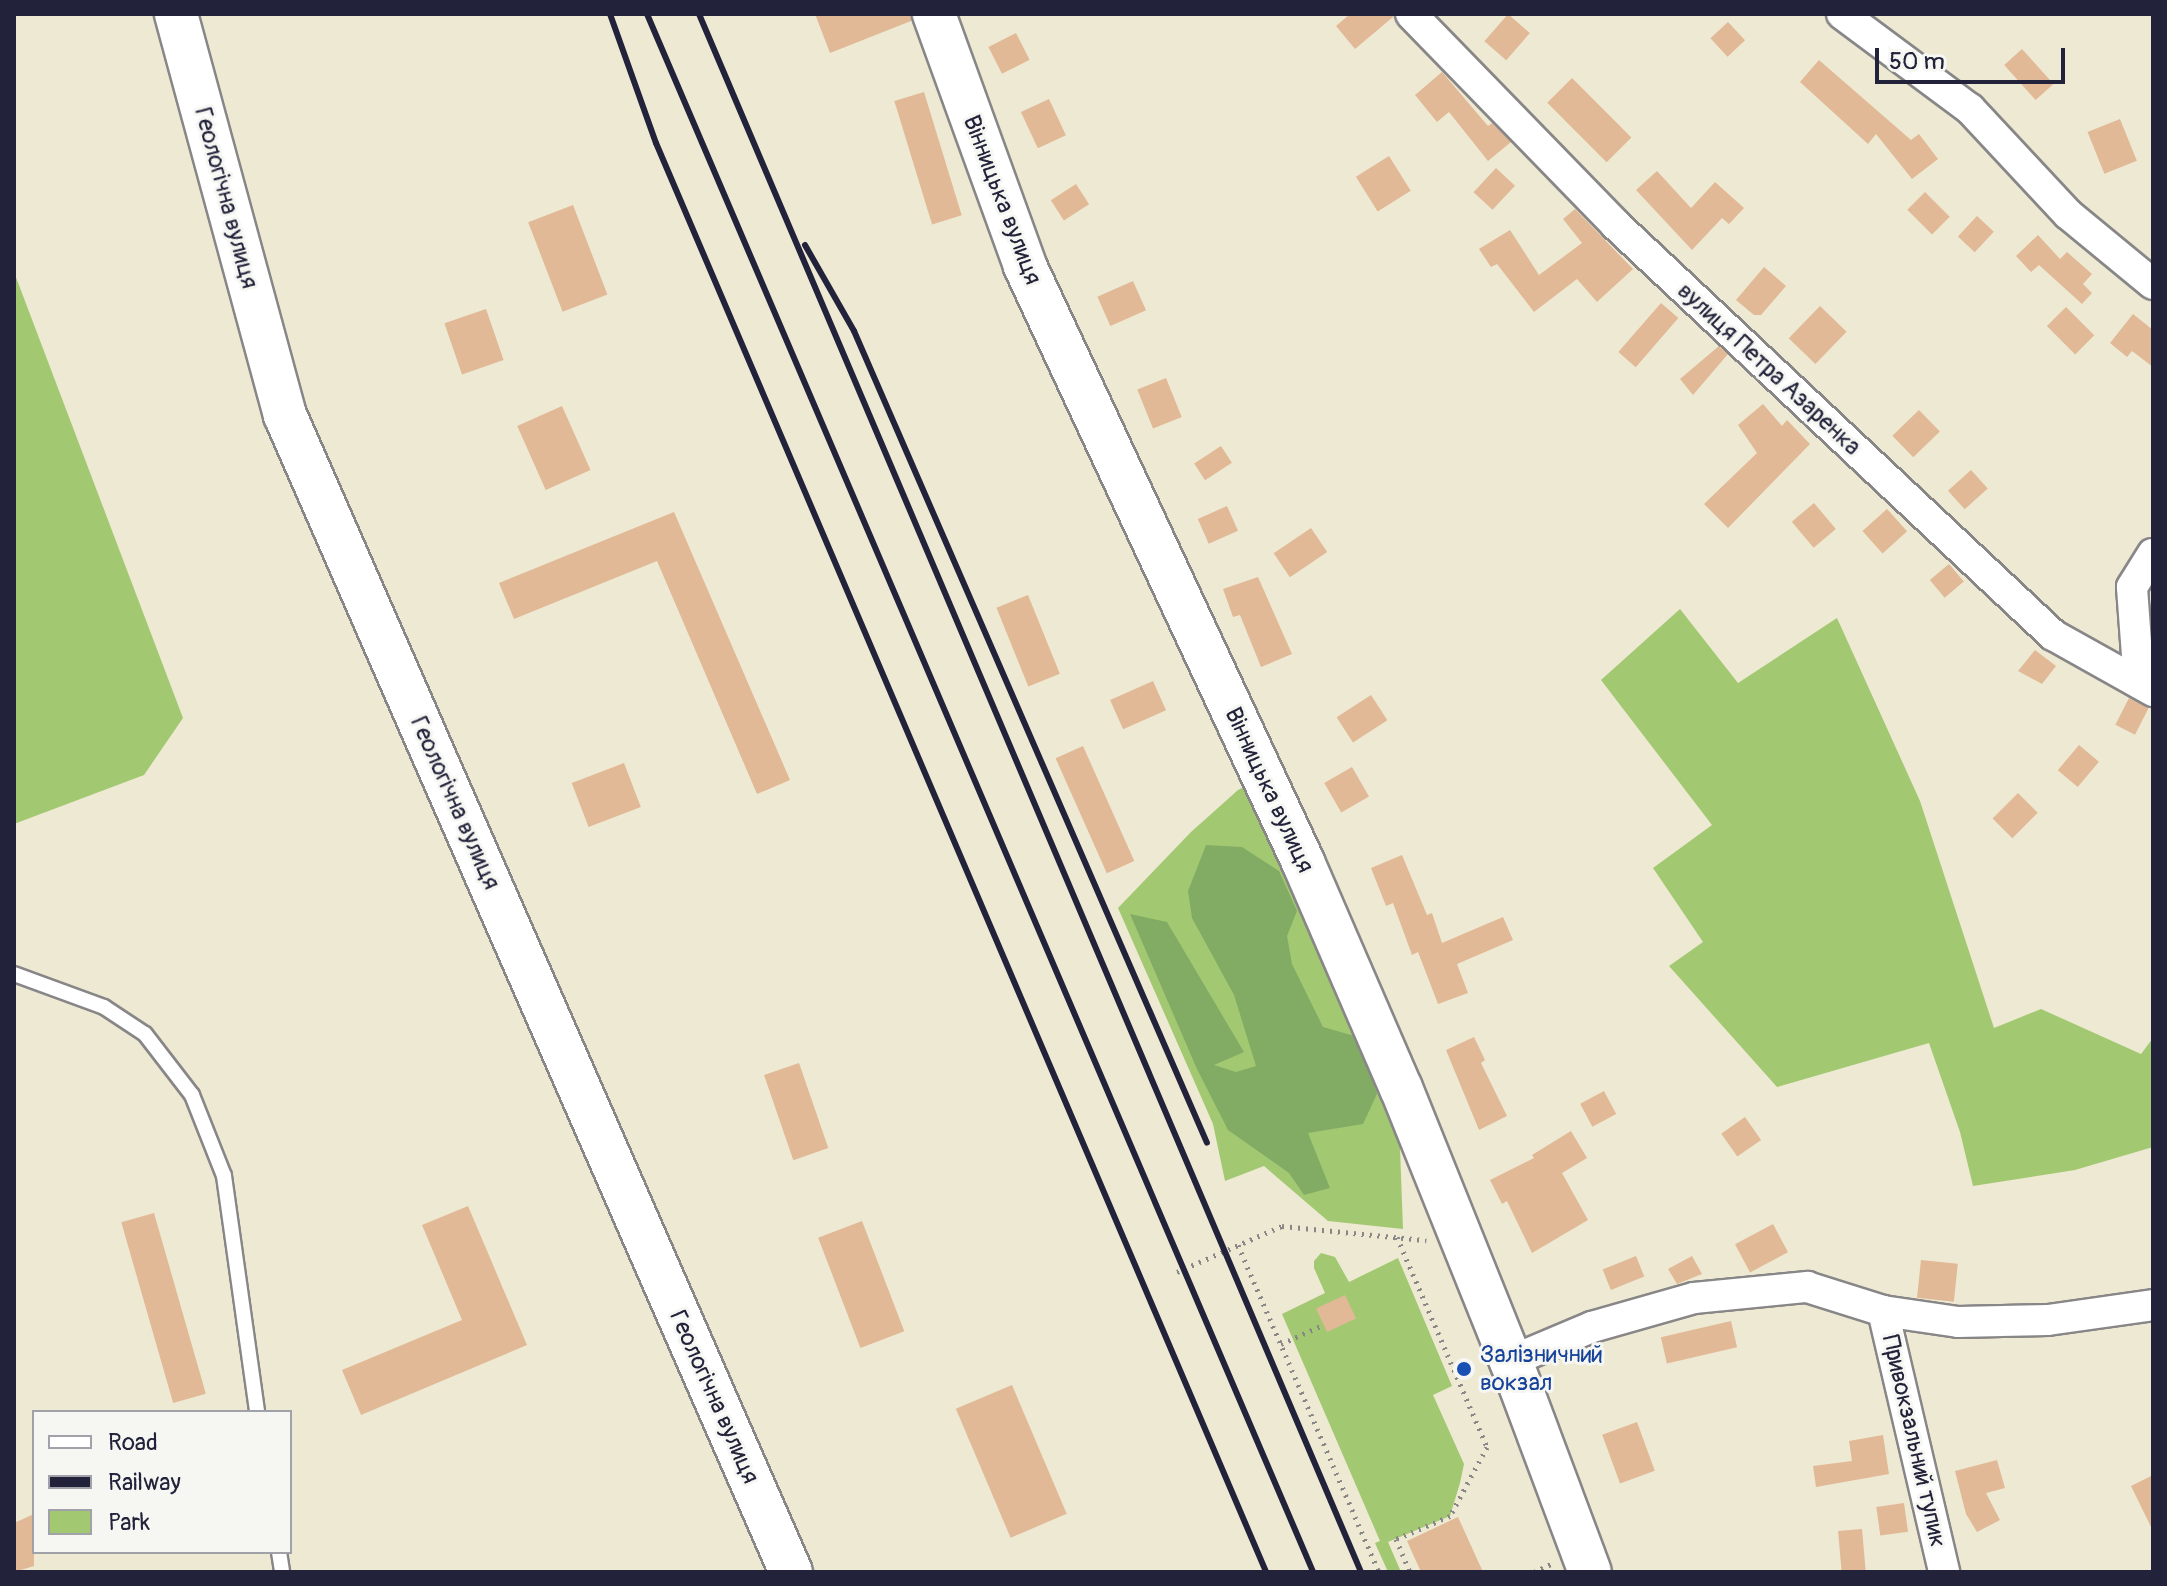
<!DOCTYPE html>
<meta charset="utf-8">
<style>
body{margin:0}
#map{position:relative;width:2167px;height:1586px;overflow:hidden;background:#eee9d3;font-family:Pangolin,sans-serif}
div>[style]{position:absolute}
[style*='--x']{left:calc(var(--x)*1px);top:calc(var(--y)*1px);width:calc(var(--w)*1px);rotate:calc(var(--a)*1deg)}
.green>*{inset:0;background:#a3c872}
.forest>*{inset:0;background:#82ac64}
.building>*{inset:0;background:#e1b996;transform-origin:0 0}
.path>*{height:5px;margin-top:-2.5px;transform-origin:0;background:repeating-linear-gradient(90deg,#888687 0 2px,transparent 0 8px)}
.roads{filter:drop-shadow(2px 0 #888687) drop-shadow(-2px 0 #888687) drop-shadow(0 2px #888687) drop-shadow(0 -2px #888687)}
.lane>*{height:14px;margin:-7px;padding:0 7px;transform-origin:7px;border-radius:7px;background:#fff}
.street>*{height:30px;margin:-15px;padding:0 15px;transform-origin:15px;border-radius:15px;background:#fff}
.secondary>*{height:42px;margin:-21px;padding:0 21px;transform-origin:21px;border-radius:21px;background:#fff}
.rail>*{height:6px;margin:-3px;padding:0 3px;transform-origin:3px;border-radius:3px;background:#22223b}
.dots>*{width:22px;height:22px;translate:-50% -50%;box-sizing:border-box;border:4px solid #f6f6f2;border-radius:50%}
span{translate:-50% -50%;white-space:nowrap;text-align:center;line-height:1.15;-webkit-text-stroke:6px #f6f6f2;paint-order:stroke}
.street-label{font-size:24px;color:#22223b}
.transit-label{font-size:24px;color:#164399}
.left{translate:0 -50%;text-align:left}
.frame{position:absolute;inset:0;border:16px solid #22223b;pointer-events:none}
.legend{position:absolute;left:32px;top:1410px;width:260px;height:144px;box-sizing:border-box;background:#f6f6f2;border:2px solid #a1a1a9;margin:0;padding:10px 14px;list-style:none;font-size:24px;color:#22223b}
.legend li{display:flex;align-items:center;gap:16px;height:40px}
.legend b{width:40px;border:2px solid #a1a1a9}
.scale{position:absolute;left:1875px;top:48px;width:190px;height:36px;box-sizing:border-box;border:4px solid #22223b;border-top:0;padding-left:10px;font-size:24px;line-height:28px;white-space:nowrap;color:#22223b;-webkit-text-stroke:6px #f6f6f2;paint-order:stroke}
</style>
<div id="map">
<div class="green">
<i style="clip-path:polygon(14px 272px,183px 718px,144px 775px,14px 824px)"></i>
<i style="clip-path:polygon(1680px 609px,1738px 683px,1837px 618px,1920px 801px,1994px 1028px,2041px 1009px,2141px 1054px,2153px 1038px,2153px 1147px,2075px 1170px,1973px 1186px,1960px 1132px,1929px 1043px,1777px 1087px,1669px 966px,1703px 942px,1653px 868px,1712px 825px,1601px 680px)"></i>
<i style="clip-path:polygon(1252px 783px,1399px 1121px,1403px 1229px,1328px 1221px,1264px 1166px,1225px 1181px,1213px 1124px,1118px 908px,1191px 832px,1238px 790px)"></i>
<i style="clip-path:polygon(1321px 1253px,1335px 1257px,1349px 1282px,1398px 1258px,1452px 1386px,1433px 1395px,1464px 1464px,1460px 1483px,1450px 1516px,1388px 1542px,1401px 1572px,1388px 1572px,1375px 1543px,1380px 1541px,1282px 1314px,1325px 1293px,1314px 1268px,1314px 1261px)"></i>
</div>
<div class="forest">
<i style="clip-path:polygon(1206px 845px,1242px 847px,1279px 871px,1297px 911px,1287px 936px,1292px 964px,1323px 1027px,1358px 1037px,1377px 1094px,1363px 1124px,1308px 1133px,1330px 1188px,1304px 1195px,1289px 1173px,1228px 1130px,1197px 1069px,1130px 914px,1167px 922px,1244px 1052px,1214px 1065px,1236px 1072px,1256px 1066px,1234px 995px,1192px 918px,1188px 891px)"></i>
</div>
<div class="building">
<i style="clip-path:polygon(815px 14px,911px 14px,911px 21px,830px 53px)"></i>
<i style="clip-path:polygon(1350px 14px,1394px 14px,1393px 17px,1355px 49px,1336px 26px)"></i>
<i style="left:1508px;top:14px;width:29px;height:36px;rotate:41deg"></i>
<i style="left:1728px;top:22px;width:25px;height:24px;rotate:47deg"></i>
<i style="left:1016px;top:33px;width:30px;height:31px;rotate:63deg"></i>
<i style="left:2022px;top:49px;width:47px;height:24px;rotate:48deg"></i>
<i style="clip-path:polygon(1819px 60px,1911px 140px,1919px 134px,1938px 159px,1912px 179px,1876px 134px,1868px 144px,1800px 82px)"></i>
<i style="clip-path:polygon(1442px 72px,1488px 126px,1492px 123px,1511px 142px,1488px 161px,1449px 112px,1437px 122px,1415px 95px)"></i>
<i style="left:1572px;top:78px;width:84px;height:35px;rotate:45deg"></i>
<i style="left:924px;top:92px;width:129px;height:31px;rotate:73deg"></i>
<i style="left:1049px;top:99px;width:40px;height:31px;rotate:65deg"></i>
<i style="left:2120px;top:119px;width:45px;height:35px;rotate:68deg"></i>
<i style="left:1389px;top:156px;width:41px;height:39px;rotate:58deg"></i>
<i style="left:1496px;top:168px;width:26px;height:33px;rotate:43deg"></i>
<i style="clip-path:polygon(1657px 171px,1691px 208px,1715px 182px,1744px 208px,1729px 224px,1722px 218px,1692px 250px,1636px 190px)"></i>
<i style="left:1076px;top:184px;width:24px;height:30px;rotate:57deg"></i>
<i style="left:1925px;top:192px;width:35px;height:25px;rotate:45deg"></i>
<i style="left:573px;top:205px;width:96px;height:48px;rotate:69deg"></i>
<i style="clip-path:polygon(1575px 209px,1633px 269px,1597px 302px,1577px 279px,1534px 312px,1497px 264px,1491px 267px,1479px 249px,1510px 230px,1539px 275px,1582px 243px,1563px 219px)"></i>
<i style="left:1977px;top:216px;width:23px;height:28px;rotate:43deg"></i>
<i style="clip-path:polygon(2038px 235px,2060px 259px,2067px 252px,2092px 274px,2083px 284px,2092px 293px,2082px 304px,2039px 265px,2031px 272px,2016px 256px)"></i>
<i style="clip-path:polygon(1764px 267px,1786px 286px,1761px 315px,1754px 315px,1736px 300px)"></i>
<i style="left:1133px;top:281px;width:32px;height:39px;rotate:66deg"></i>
<i style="left:1661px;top:303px;width:23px;height:65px;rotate:41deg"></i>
<i style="left:1820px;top:306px;width:37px;height:45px;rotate:44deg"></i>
<i style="left:2066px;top:307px;width:40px;height:27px;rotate:45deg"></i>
<i style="left:486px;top:309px;width:54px;height:44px;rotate:71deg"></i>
<i style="clip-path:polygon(2133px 314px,2153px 330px,2153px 367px,2132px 351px,2127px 357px,2110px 343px)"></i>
<i style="clip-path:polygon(1719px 346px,1728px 354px,1693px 395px,1680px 379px)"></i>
<i style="left:1166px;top:378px;width:42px;height:31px;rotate:68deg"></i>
<i style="clip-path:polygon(1763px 404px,1782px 426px,1787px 420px,1810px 444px,1728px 528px,1704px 504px,1757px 453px,1738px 425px)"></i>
<i style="left:562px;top:406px;width:70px;height:49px;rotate:66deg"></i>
<i style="left:1919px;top:410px;width:30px;height:37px;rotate:46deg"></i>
<i style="left:1221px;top:446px;width:20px;height:32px;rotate:57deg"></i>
<i style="left:1971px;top:470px;width:25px;height:31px;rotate:48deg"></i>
<i style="left:1814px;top:503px;width:34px;height:29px;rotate:50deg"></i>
<i style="left:1227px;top:506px;width:27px;height:32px;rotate:66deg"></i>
<i style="left:1887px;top:509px;width:30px;height:33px;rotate:48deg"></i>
<i style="clip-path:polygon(674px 512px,790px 780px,757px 794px,657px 561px,514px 619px,499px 583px)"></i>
<i style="left:1311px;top:528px;width:29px;height:45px;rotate:56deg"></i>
<i style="left:1949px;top:564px;width:23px;height:25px;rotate:50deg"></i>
<i style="clip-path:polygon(1258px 577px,1292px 654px,1261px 667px,1240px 615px,1233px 617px,1223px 589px)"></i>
<i style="left:1028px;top:595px;width:85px;height:34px;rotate:68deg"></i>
<i style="clip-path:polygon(2035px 650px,2056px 666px,2042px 684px,2018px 671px)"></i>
<i style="left:1153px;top:681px;width:32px;height:47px;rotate:66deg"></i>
<i style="left:1371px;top:695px;width:30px;height:41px;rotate:57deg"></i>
<i style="left:2129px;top:698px;width:22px;height:30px;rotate:27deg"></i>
<i style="left:2079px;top:745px;width:26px;height:33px;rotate:40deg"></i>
<i style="left:1083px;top:746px;width:126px;height:30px;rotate:66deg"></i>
<i style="left:624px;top:763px;width:47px;height:56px;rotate:69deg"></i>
<i style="left:1352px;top:767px;width:34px;height:32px;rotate:60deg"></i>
<i style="left:2018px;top:793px;width:28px;height:36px;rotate:45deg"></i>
<i style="clip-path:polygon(1402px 855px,1427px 915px,1432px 913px,1442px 943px,1503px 917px,1513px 940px,1457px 964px,1468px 993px,1438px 1004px,1418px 952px,1412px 955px,1393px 903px,1386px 906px,1371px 868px)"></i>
<i style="clip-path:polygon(1474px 1037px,1485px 1060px,1481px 1063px,1507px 1116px,1479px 1130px,1446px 1050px)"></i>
<i style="left:799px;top:1063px;width:90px;height:37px;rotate:71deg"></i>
<i style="left:1604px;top:1091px;width:26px;height:27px;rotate:62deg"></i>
<i style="left:1745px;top:1117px;width:28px;height:29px;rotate:55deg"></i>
<i style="clip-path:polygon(1571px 1131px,1587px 1158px,1562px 1173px,1588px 1220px,1532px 1253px,1507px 1201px,1502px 1204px,1490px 1180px,1534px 1158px,1532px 1155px)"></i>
<i style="clip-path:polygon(468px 1206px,527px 1345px,361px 1415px,342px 1370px,462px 1320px,422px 1225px)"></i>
<i style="left:154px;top:1213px;width:188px;height:34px;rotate:74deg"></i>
<i style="left:862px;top:1221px;width:118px;height:47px;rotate:69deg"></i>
<i style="left:1773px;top:1224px;width:32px;height:43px;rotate:62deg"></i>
<i style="left:1636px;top:1256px;width:22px;height:36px;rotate:68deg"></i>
<i style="clip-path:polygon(1692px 1256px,1702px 1274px,1677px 1284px,1668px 1269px)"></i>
<i style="left:1921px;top:1260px;width:37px;height:38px;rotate:6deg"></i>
<i style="left:1345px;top:1295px;width:26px;height:32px;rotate:65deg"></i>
<i style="left:1731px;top:1321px;width:27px;height:72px;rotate:77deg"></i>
<i style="left:1012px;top:1385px;width:140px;height:61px;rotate:67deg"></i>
<i style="left:1637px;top:1422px;width:52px;height:37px;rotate:70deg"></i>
<i style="clip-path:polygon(1883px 1435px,1889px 1474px,1816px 1487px,1813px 1466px,1852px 1461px,1849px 1441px)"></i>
<i style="clip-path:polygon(1997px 1460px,2005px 1488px,1986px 1493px,2000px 1520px,1977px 1532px,1966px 1514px,1955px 1471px)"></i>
<i style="clip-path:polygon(2153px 1475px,2153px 1531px,2131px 1486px)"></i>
<i style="left:1904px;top:1503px;width:29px;height:28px;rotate:82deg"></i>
<i style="clip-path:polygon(34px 1514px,34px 1566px,14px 1572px,14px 1523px)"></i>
<i style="clip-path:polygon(1458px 1517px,1483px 1572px,1421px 1572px,1407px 1541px)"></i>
<i style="left:1862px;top:1529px;width:43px;height:24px;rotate:85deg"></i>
</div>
<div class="path">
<i style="--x:1397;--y:1237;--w:228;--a:66.8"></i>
<i style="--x:1487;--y:1447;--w:78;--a:118.2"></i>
<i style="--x:1450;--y:1516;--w:59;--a:156.9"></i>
<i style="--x:1396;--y:1539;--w:36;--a:67"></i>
<i style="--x:1238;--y:1245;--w:356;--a:66.7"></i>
<i style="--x:1177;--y:1272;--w:115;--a:-23.7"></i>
<i style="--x:1282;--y:1226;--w:145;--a:5.6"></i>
<i style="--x:1281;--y:1344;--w:46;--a:-24.3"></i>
<i style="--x:1534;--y:1572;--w:23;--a:-25"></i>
</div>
<div class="roads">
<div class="lane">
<i style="--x:14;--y:974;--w:96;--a:20.1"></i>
<i style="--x:104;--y:1007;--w:49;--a:33.4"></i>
<i style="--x:145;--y:1034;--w:77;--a:52.4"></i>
<i style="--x:192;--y:1095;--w:87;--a:68.4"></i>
<i style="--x:224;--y:1176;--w:238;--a:82"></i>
<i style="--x:279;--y:1552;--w:20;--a:81"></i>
</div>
<div class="street">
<i style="--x:1411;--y:14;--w:293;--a:45.8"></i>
<i style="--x:1615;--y:224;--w:601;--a:43.18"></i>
<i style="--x:2053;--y:635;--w:115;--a:29.2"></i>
<i style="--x:1842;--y:14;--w:159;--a:36.6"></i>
<i style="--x:1970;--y:109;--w:144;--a:47"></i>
<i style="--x:2068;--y:214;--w:110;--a:39.5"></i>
<i style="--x:2139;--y:683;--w:96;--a:-94.2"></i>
<i style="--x:2132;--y:587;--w:39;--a:-58"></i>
<i style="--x:1883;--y:1311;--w:268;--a:76.8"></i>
<i style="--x:1511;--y:1361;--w:88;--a:-22.8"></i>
<i style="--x:1592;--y:1327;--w:106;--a:-15.9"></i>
<i style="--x:1694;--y:1298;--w:114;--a:-5.6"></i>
<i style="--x:1807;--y:1287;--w:80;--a:17.5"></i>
<i style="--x:1883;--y:1311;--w:76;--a:8.3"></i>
<i style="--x:1958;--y:1322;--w:90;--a:-1.3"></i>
<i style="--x:2048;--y:1320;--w:106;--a:-8.1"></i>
</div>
<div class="secondary">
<i style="--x:176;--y:14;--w:416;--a:74.8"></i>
<i style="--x:285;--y:415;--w:1263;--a:66.38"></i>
<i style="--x:934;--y:14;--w:268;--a:70.1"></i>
<i style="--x:1025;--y:266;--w:658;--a:64.99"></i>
<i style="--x:1303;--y:862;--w:246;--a:66.6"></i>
<i style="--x:1401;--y:1088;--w:294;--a:68.1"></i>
<i style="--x:1511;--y:1361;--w:225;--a:69.5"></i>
</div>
</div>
<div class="rail">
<i style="--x:610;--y:14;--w:137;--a:70.4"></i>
<i style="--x:656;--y:143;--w:1554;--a:66.88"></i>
<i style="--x:647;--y:14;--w:1694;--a:66.85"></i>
<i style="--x:699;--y:14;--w:1693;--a:66.98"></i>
<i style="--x:805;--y:245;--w:99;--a:60.3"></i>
<i style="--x:854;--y:331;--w:885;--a:66.5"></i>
</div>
<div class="dots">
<i style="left:1464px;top:1369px;background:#1a4fb4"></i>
</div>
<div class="street-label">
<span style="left:226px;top:198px;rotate:75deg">Геологічна вулиця</span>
<span style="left:1002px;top:200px;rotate:69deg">Вінницька вулиця</span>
<span style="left:1769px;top:369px;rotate:43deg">вулиця Петра Азаренка</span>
<span style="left:1269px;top:790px;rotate:65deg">Вінницька вулиця</span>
<span style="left:455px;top:803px;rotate:66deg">Геологічна вулиця</span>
<span style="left:714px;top:1397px;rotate:66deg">Геологічна вулиця</span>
<span style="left:1914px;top:1441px;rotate:77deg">Привокзальний тупик</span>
</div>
<div class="transit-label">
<span class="left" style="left:1480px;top:1369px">Залізничний<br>вокзал</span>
</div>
<div class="frame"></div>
<ul class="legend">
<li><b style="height:10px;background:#fff"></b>Road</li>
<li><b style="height:10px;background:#22223b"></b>Railway</li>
<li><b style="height:22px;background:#a3c872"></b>Park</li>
</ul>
<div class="scale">50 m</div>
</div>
